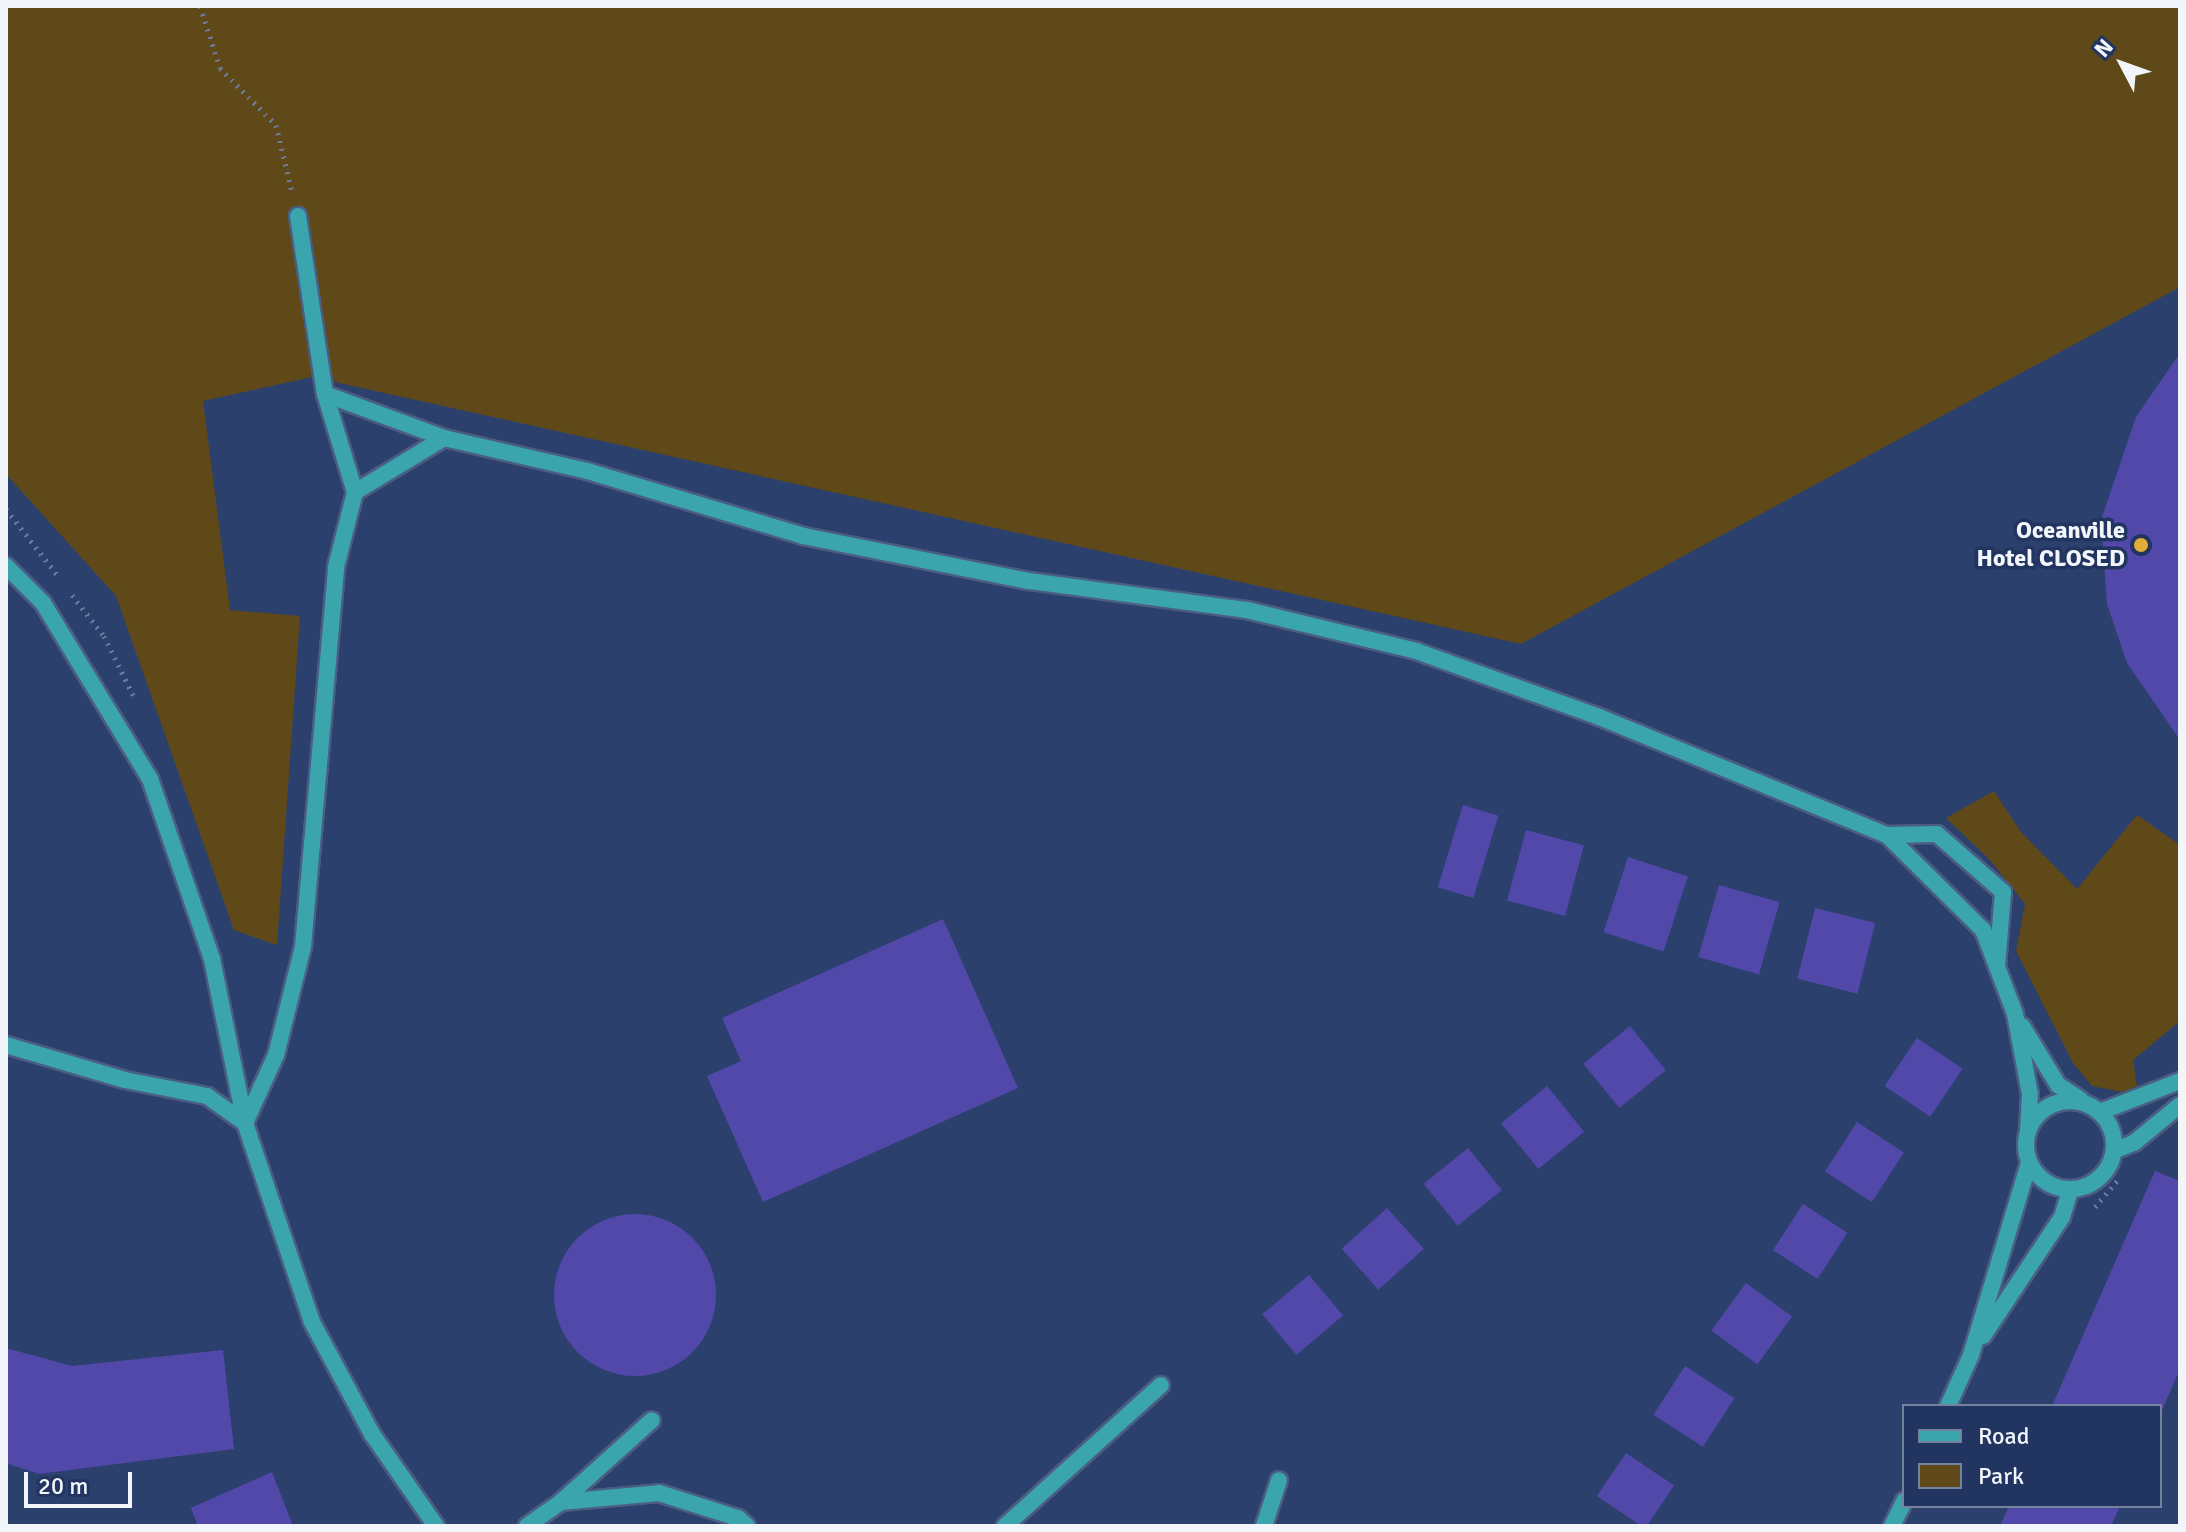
<!DOCTYPE html>
<style>
body{margin:0}
#map{position:relative;width:2186px;height:1532px;overflow:hidden;background:#2b406c;font-family:Signika,sans-serif}
div>[style]{position:absolute}
[style*='--x']{left:calc(var(--x)*1px);top:calc(var(--y)*1px);width:calc(var(--w)*1px);rotate:calc(var(--a)*1deg)}
.green>*{inset:0;background:#5f4919}
.building>*{inset:0;background:#5248aa;transform-origin:0 0}
.round{border-radius:50%}
.path>*{height:5px;margin-top:-2.5px;transform-origin:0;background:repeating-linear-gradient(90deg,#6c7b9a 0 2px,transparent 0 8px)}
.roads{filter:drop-shadow(2px 0 #4b5d83) drop-shadow(-2px 0 #4b5d83) drop-shadow(0 2px #4b5d83) drop-shadow(0 -2px #4b5d83)}
.lane>*{height:16px;margin:-8px;padding:0 8px;transform-origin:8px;border-radius:8px;background:#3ba5ae}
.street>*{height:16px;margin:-8px;padding:0 8px;transform-origin:8px;border-radius:8px;background:#3ba5ae}
.street>.ring{margin:-8px;padding:0;box-sizing:content-box;background:none;border:16px solid #3ba5ae;border-radius:50%}
.dots>*{width:22px;height:22px;translate:-50% -50%;box-sizing:border-box;border:4px solid #213560;border-radius:50%}
span{translate:-50% -50%;white-space:nowrap;text-align:center;line-height:1.15;-webkit-text-stroke:7px #213560;paint-order:stroke}
.poi-label{font-size:24px;color:#f2f5fa;font-weight:700}
.right{translate:-100% -50%;text-align:right}
.frame{position:absolute;inset:0;border:8px solid #f2f5fa;pointer-events:none}
.legend{position:absolute;left:1902px;top:1404px;width:260px;height:104px;box-sizing:border-box;background:#213560;border:2px solid #75829e;margin:0;padding:10px 14px;list-style:none;font-size:24px;color:#f2f5fa}
.legend li{display:flex;align-items:center;gap:16px;height:40px}
.legend b{width:40px;border:2px solid #75829e}
.north{position:absolute;left:2082px;top:24px;width:80px;height:80px;-webkit-text-stroke:6px #213560;paint-order:stroke;rotate:311deg;font-size:22px;font-weight:700;line-height:32px;text-align:center;color:#f2f5fa}
.north::after{content:'';display:block;margin:auto;width:28px;height:36px;background:#f2f5fa;clip-path:polygon(50% 0,100% 100%,50% 72%,0 100%)}
.scale{position:absolute;left:24px;top:1472px;width:108px;height:36px;box-sizing:border-box;border:4px solid #f2f5fa;border-top:0;padding-left:10px;font-size:24px;line-height:28px;white-space:nowrap;color:#f2f5fa;-webkit-text-stroke:6px #213560;paint-order:stroke}
</style>
<div id="map">
<div class="green">
<i style="clip-path:polygon(6px 6px,2180px 6px,2180px 287px,1521px 644px,312px 377px,203px 401px,230px 610px,300px 616px,277px 945px,234px 930px,116px 596px,6px 474px)"></i>
<i style="clip-path:polygon(1994px 791px,2021px 832px,2077px 889px,2137px 815px,2180px 845px,2180px 1021px,2133px 1060px,2137px 1086px,2122px 1092px,2092px 1086px,2073px 1063px,2016px 951px,2025px 904px,1990px 860px,1946px 818px)"></i>
</div>
<div class="building">
<i style="clip-path:polygon(2180px 353px,2180px 740px,2127px 663px,2107px 604px,2101px 520px,2136px 417px)"></i>
<i style="left:1463px;top:805px;width:37px;height:86px;rotate:17deg"></i>
<i style="left:1526px;top:830px;width:60px;height:73px;rotate:15deg"></i>
<i style="left:1628px;top:857px;width:63px;height:79px;rotate:18deg"></i>
<i style="left:1719px;top:885px;width:63px;height:75px;rotate:16deg"></i>
<i style="left:1815px;top:908px;width:62px;height:73px;rotate:14deg"></i>
<i style="clip-path:polygon(943px 919px,1018px 1088px,763px 1202px,707px 1076px,741px 1061px,722px 1018px)"></i>
<i style="left:1630px;top:1026px;width:57px;height:60px;rotate:51deg"></i>
<i style="left:1917px;top:1038px;width:55px;height:58px;rotate:34deg"></i>
<i style="left:1547px;top:1086px;width:59px;height:59px;rotate:51deg"></i>
<i style="left:1857px;top:1122px;width:56px;height:59px;rotate:33deg"></i>
<i style="left:1468px;top:1148px;width:54px;height:57px;rotate:51deg"></i>
<i style="clip-path:polygon(2155px 1171px,2180px 1181px,2180px 1369px,2160px 1415px,2160px 1406px,2052px 1406px)"></i>
<i style="left:1803px;top:1204px;width:53px;height:55px;rotate:33deg"></i>
<i style="left:1387px;top:1208px;width:55px;height:61px;rotate:48deg"></i>
<i class="round" style="left:554px;top:1214px;width:162px;height:162px"></i>
<i style="left:1309px;top:1275px;width:53px;height:61px;rotate:50deg"></i>
<i style="left:1746px;top:1283px;width:57px;height:59px;rotate:36deg"></i>
<i style="clip-path:polygon(6px 1348px,72px 1366px,223px 1350px,234px 1449px,39px 1474px,6px 1463px)"></i>
<i style="left:1685px;top:1366px;width:59px;height:58px;rotate:33deg"></i>
<i style="left:1626px;top:1453px;width:58px;height:52px;rotate:34deg"></i>
<i style="clip-path:polygon(272px 1472px,293px 1526px,198px 1526px,191px 1508px)"></i>
<i style="clip-path:polygon(2009px 1506px,2120px 1506px,2111px 1526px,2000px 1526px)"></i>
</div>
<div class="path">
<i style="--x:200;--y:6;--w:65;--a:72.1"></i>
<i style="--x:220;--y:68;--w:80;--a:45.5"></i>
<i style="--x:276;--y:125;--w:69;--a:76.6"></i>
<i style="--x:6;--y:509;--w:86;--a:52.1"></i>
<i style="--x:72;--y:595;--w:52;--a:52"></i>
<i style="--x:104;--y:636;--w:66;--a:63.8"></i>
<i style="--x:2095;--y:1207;--w:38;--a:-50"></i>
</div>
<div class="roads">
<div class="lane">
<i style="--x:1887;--y:835;--w:50;--a:-1.1"></i>
<i style="--x:1937;--y:834;--w:88;--a:41.3"></i>
<i style="--x:2003;--y:892;--w:75;--a:94.6"></i>
</div>
<div class="street">
<i style="--x:298;--y:216;--w:180;--a:81.4"></i>
<i style="--x:325;--y:394;--w:127;--a:20.3"></i>
<i style="--x:325;--y:394;--w:102;--a:73"></i>
<i style="--x:6;--y:566;--w:52;--a:45"></i>
<i style="--x:43;--y:603;--w:206;--a:58.7"></i>
<i style="--x:150;--y:779;--w:190;--a:71"></i>
<i style="--x:212;--y:959;--w:167;--a:78.6"></i>
<i style="--x:2022;--y:1026;--w:69;--a:58.6"></i>
<i style="--x:2058;--y:1085;--w:27;--a:33"></i>
<i style="--x:6;--y:1045;--w:124;--a:16.4"></i>
<i style="--x:125;--y:1080;--w:84;--a:11"></i>
<i style="--x:207;--y:1096;--w:47;--a:35.4"></i>
<i class="ring" style="left:2026px;top:1101px;width:72px;height:72px"></i>
<i style="--x:2100;--y:1112;--w:86;--a:-21.2"></i>
<i style="--x:2114;--y:1151;--w:23;--a:-23"></i>
<i style="--x:2135;--y:1142;--w:58;--a:-39.4"></i>
<i style="--x:1983;--y:1336;--w:143;--a:-56.4"></i>
<i style="--x:2062;--y:1217;--w:28;--a:-73"></i>
<i style="--x:1948;--y:1406;--w:56;--a:-65.7"></i>
<i style="--x:1971;--y:1355;--w:201;--a:-73.2"></i>
<i style="--x:561;--y:1502;--w:122;--a:-42"></i>
<i style="--x:436;--y:1526;--w:112;--a:-124.8"></i>
<i style="--x:372;--y:1434;--w:127;--a:-118.2"></i>
<i style="--x:312;--y:1322;--w:210;--a:-108.6"></i>
<i style="--x:245;--y:1123;--w:75;--a:-65.5"></i>
<i style="--x:276;--y:1055;--w:111;--a:-76"></i>
<i style="--x:303;--y:947;--w:381;--a:-85"></i>
<i style="--x:336;--y:567;--w:77;--a:-75.8"></i>
<i style="--x:355;--y:492;--w:104;--a:-31.2"></i>
<i style="--x:444;--y:438;--w:147;--a:13"></i>
<i style="--x:587;--y:471;--w:226;--a:16.7"></i>
<i style="--x:803;--y:536;--w:230;--a:11.3"></i>
<i style="--x:1029;--y:581;--w:220;--a:7.6"></i>
<i style="--x:1247;--y:610;--w:174;--a:13.6"></i>
<i style="--x:1416;--y:651;--w:195;--a:19.8"></i>
<i style="--x:1599;--y:717;--w:311;--a:22.3"></i>
<i style="--x:1887;--y:835;--w:135;--a:44.7"></i>
<i style="--x:1983;--y:930;--w:90;--a:69.1"></i>
<i style="--x:2015;--y:1014;--w:81;--a:79.4"></i>
<i style="--x:2030;--y:1094;--w:35;--a:93"></i>
<i style="--x:527;--y:1526;--w:42;--a:-35.2"></i>
<i style="--x:561;--y:1502;--w:98;--a:-5.2"></i>
<i style="--x:659;--y:1493;--w:83;--a:17.6"></i>
<i style="--x:738;--y:1518;--w:12;--a:42"></i>
<i style="--x:1005;--y:1526;--w:210;--a:-42.1"></i>
<i style="--x:1264;--y:1526;--w:48;--a:-71.9"></i>
<i style="--x:1892;--y:1526;--w:28;--a:-64"></i>
</div>
</div>
<div class="dots">
<i style="left:2141px;top:545px;background:#e3ae35"></i>
</div>
<div class="poi-label">
<span class="right" style="left:2125px;top:545px">Oceanville<br>Hotel CLOSED</span>
</div>
<div class="frame"></div>
<ul class="legend">
<li><b style="height:10px;background:#3ba5ae"></b>Road</li>
<li><b style="height:22px;background:#5f4919"></b>Park</li>
</ul>
<div class="north">N</div>
<div class="scale">20 m</div>
</div>
